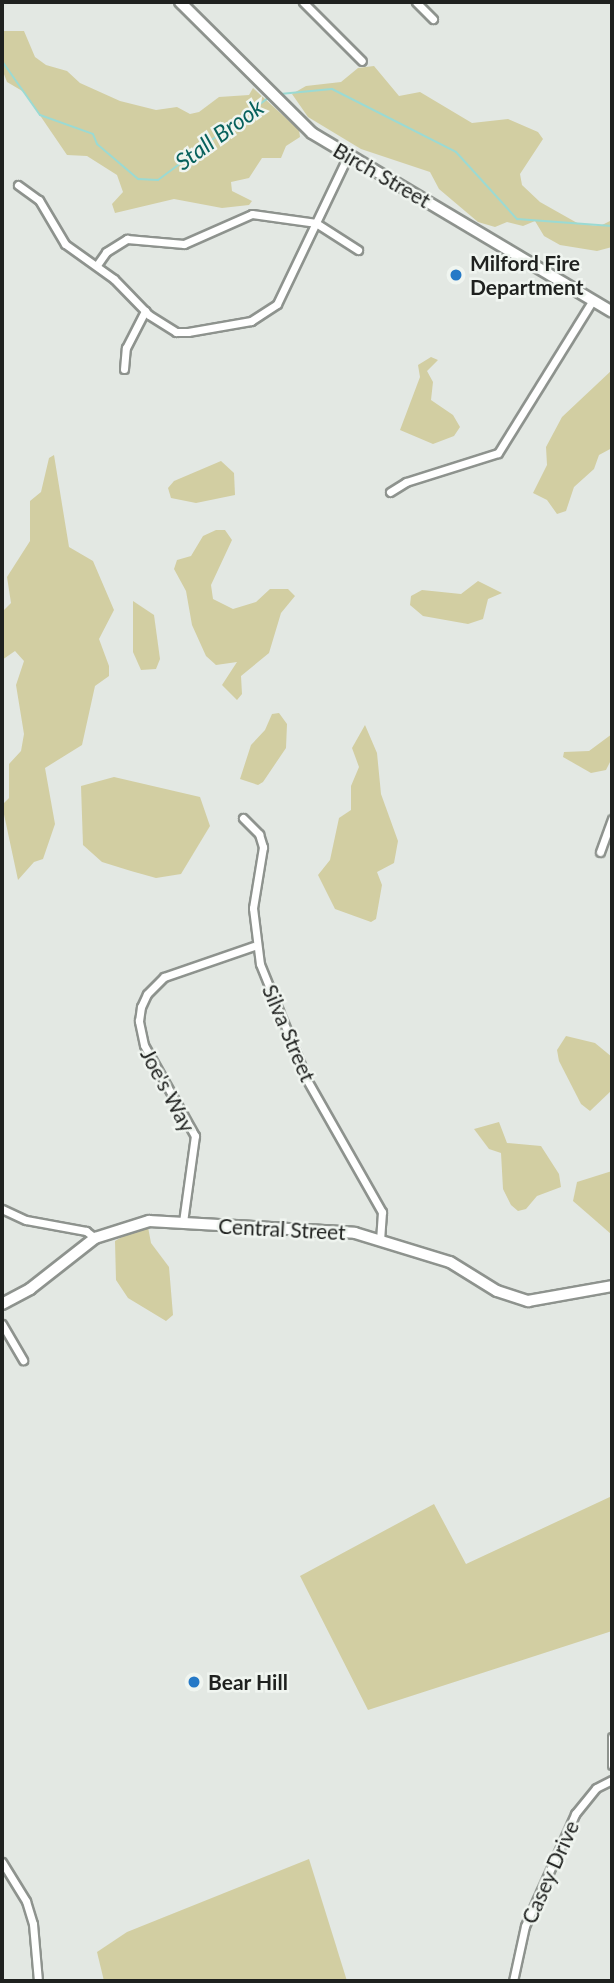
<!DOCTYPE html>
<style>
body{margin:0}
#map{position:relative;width:614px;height:1983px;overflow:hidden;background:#e3e8e3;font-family:Lato,sans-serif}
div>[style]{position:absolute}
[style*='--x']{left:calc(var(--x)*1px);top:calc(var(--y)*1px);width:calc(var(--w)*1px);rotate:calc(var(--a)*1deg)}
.green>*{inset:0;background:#d2cea2}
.stream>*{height:2px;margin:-1px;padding:0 1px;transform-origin:1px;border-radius:1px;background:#9bdad3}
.roads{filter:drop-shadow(2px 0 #8e938e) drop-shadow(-2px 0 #8e938e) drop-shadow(0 2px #8e938e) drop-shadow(0 -2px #8e938e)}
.minor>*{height:7px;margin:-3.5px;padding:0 3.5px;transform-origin:3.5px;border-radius:3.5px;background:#fff}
.tertiary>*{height:10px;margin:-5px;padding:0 5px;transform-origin:5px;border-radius:5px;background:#fff}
.dots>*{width:19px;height:19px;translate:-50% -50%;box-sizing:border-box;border:4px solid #f0f5f0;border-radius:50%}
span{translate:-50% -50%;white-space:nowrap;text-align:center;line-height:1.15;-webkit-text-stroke:5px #f0f5f0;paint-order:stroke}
.street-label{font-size:21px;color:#1f211f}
.poi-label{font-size:21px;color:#1f211f;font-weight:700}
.left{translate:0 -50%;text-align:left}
.water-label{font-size:23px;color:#07615c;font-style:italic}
.frame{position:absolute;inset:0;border:4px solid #1f211f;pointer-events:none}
</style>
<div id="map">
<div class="green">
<i style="clip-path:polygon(2px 31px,24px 31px,35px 57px,46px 65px,67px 71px,80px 83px,120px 101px,156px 110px,177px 107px,190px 114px,199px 112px,219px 97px,249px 95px,253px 88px,299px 130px,300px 137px,286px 146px,281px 158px,262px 158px,249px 178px,231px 182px,232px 191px,252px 201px,249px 205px,222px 208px,174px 199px,115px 213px,112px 204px,123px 192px,117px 175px,87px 156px,67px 155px,24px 92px,7px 82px,2px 69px)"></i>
<i style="clip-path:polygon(374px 66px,399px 96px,420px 92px,472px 123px,508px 119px,538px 132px,543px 139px,520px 174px,522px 185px,540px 202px,579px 224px,600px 226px,612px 220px,612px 247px,597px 251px,560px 245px,544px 236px,535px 221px,523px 226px,507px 222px,495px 227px,478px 222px,439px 189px,430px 172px,361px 149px,308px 117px,292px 94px,306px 86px,341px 82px,358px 68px)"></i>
<i style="clip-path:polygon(431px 357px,438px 360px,427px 371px,433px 382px,431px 400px,453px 415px,460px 427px,454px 436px,433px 444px,400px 430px,420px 377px,418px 365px)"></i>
<i style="clip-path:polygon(612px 370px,612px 448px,599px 455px,594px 469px,574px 487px,566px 511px,557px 514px,547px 500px,533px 493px,547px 465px,546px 447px,562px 417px)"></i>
<i style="clip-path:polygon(54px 455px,69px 547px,93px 561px,114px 610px,99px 639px,109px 666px,109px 676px,95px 686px,82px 745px,45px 768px,55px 824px,43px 859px,34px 862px,18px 880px,2px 805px,9px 798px,9px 764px,21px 751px,24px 734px,16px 685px,24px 661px,15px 651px,2px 660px,2px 612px,11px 603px,7px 577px,30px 541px,30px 501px,41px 492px,49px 458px)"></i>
<i style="clip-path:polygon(221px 461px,234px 473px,235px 495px,196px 503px,171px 498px,168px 488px,174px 481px)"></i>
<i style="clip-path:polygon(216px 530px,225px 530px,232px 540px,211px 585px,213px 599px,233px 609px,256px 602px,270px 589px,288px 589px,295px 596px,281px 613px,269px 653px,241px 676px,242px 694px,237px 700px,222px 685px,237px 662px,216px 665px,206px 656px,192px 625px,186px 591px,174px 569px,177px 560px,191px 556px,203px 536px)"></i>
<i style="clip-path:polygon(478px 581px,502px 593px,488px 599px,483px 619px,468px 624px,423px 616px,410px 605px,411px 596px,422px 590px,461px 594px)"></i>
<i style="clip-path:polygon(133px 601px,154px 615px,160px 659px,156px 669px,141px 670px,133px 652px)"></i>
<i style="clip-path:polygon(279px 713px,287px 724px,286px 748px,263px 782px,258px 785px,240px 779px,251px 745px,265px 730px,272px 714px)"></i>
<i style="clip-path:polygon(365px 725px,377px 753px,381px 794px,398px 841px,394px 863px,377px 872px,382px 885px,376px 919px,371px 922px,335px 909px,318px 875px,330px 860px,339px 818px,351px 810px,351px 786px,359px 767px,352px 748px)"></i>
<i style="clip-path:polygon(612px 734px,612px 758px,606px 770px,591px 773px,563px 757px,564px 752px,589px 751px)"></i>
<i style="clip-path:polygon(114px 777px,200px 797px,210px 826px,181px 874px,156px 878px,131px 871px,102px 862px,83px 845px,81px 786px)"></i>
<i style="clip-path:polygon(566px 1036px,595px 1043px,612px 1057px,612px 1090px,590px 1111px,581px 1104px,559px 1061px,557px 1050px)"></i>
<i style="clip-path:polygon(499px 1122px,507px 1143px,541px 1146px,559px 1174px,561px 1187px,537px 1196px,526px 1209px,518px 1211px,511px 1205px,503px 1189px,501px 1153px,489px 1149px,474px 1129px)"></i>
<i style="clip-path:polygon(612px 1171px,612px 1234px,611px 1234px,573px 1201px,577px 1182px)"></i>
<i style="clip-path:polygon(141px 1226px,148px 1227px,151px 1243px,169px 1267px,173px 1315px,166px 1321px,128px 1298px,116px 1280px,115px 1241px)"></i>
<i style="clip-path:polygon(612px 1496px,612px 1631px,368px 1710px,300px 1576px,434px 1504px,466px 1564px)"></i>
<i style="clip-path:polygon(309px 1859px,347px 1981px,104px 1981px,97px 1952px,127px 1932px)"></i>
</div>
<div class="stream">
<i style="--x:2;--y:61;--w:66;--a:54.9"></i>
<i style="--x:40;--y:115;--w:56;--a:19.7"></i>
<i style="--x:93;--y:134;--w:11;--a:68"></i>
<i style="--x:97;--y:144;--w:54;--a:40.5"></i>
<i style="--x:138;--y:179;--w:20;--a:3"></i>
<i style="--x:158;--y:180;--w:137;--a:-36.7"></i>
<i style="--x:280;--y:94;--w:52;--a:-5.5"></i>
<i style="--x:332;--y:89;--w:139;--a:26.9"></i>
<i style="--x:456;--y:152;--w:91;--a:47.7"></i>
<i style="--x:517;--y:219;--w:95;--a:4.2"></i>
</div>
<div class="roads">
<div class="minor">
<i style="--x:303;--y:2;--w:83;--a:45"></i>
<i style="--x:416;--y:2;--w:24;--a:45"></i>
<i style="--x:18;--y:185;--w:26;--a:36"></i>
<i style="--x:39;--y:200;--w:51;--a:59.4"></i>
<i style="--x:65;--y:244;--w:60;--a:35.5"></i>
<i style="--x:114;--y:279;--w:50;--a:45.8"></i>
<i style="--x:149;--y:315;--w:32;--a:32"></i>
<i style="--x:176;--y:332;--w:12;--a:0"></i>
<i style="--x:188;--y:332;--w:64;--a:-9.9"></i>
<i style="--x:251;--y:321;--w:31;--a:-33"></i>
<i style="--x:277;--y:304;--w:164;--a:-64.4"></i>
<i style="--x:97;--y:265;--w:16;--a:-55"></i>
<i style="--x:106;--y:252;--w:25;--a:-32"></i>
<i style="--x:127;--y:239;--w:57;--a:5"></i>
<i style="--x:184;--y:244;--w:74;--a:-23.8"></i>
<i style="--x:252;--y:214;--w:65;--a:8"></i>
<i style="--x:316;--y:223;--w:50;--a:32.7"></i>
<i style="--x:124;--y:369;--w:21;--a:-85"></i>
<i style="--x:126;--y:348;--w:42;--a:-62.8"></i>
<i style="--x:390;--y:492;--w:19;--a:-32"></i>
<i style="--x:406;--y:482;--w:96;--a:-17.5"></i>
<i style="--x:498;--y:453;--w:180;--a:-58.2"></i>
<i style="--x:243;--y:818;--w:23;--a:45"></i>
<i style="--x:259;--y:834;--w:14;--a:73"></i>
<i style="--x:263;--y:847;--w:62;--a:99.3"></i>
<i style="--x:253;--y:908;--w:56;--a:82.9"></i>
<i style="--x:260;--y:964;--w:125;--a:67.9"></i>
<i style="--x:307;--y:1080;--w:152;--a:60.4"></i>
<i style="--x:382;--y:1212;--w:27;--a:94"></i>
<i style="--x:600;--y:852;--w:35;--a:-70"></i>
<i style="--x:2;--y:1209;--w:26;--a:25"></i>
<i style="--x:26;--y:1220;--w:61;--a:10.4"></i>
<i style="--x:86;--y:1231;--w:11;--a:38"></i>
<i style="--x:183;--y:1222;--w:87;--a:-82.1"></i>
<i style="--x:195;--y:1136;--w:104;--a:-119.3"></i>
<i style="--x:144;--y:1045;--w:25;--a:-102"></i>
<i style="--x:139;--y:1021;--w:14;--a:-82"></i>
<i style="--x:141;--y:1007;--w:14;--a:-65"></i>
<i style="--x:147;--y:994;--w:24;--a:-45"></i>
<i style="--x:164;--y:977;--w:95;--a:-19"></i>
<i style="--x:2;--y:1324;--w:42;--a:59.7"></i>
<i style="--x:612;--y:1737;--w:28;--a:90"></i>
<i style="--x:2;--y:1862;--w:46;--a:58.4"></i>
<i style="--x:26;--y:1901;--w:24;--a:73"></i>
<i style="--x:33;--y:1924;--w:57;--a:85"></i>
<i style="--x:513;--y:1981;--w:56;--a:-77.7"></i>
<i style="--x:525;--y:1926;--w:123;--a:-65.9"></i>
<i style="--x:575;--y:1814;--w:33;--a:-51"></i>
<i style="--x:596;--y:1788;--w:18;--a:-27"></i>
</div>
<div class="tertiary">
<i style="--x:180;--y:2;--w:186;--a:44.8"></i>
<i style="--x:312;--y:133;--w:349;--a:30.8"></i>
<i style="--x:2;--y:1304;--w:32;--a:-28"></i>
<i style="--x:30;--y:1289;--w:83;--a:-38.1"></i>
<i style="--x:95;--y:1238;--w:57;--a:-17.5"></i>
<i style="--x:149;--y:1221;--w:206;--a:3.3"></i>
<i style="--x:355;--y:1233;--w:99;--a:17"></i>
<i style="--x:450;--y:1262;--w:55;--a:31.7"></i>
<i style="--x:497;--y:1291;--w:33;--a:18"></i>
<i style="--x:528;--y:1301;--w:85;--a:-10.1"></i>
</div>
</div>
<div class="dots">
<i style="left:456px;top:275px;background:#2579c7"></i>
<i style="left:194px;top:1682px;background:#2579c7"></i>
</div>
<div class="street-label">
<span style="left:382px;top:175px;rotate:30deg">Birch Street</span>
<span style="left:289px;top:1033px;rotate:67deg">Silva Street</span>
<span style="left:168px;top:1090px;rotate:62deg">Joe's Way</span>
<span style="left:282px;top:1229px;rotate:3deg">Central Street</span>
<span style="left:550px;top:1872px;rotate:-66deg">Casey Drive</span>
</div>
<div class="poi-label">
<span class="left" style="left:470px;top:275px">Milford Fire<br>Department</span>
<span class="left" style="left:208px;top:1682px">Bear Hill</span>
</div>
<div class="water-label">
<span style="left:219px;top:134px;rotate:-36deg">Stall Brook</span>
</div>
<div class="frame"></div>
</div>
